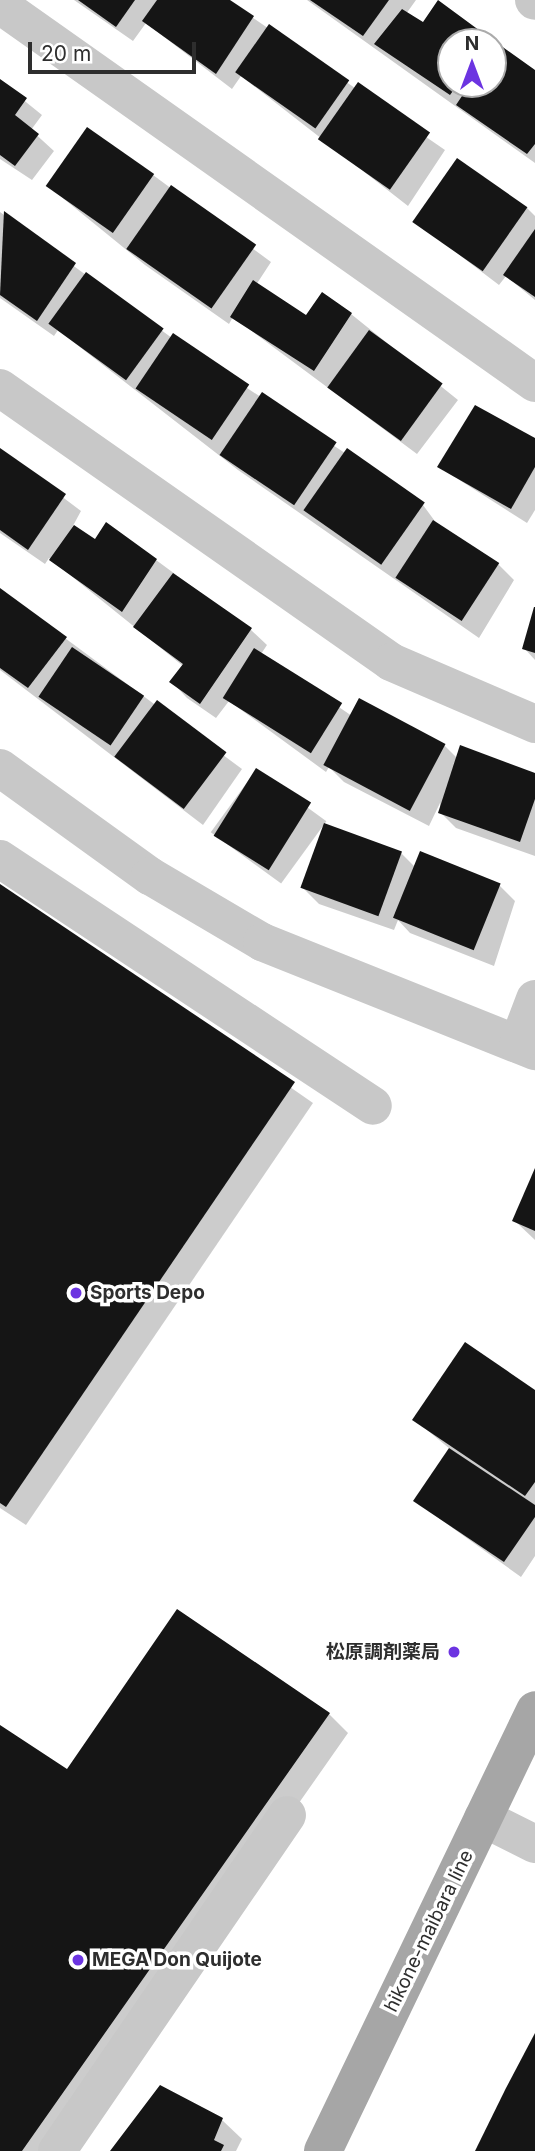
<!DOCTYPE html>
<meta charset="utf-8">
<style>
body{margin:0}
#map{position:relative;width:535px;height:2151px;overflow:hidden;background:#fff;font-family:Inter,"Noto Sans JP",sans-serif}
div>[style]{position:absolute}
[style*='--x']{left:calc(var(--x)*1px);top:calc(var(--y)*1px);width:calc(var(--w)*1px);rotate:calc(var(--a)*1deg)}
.shadow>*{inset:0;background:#0003;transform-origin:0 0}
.building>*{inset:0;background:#151515;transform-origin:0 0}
.minor>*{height:38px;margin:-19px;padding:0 19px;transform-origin:19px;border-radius:19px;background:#c8c8c8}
.major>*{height:38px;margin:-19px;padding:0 19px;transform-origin:19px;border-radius:19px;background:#a6a6a6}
.dots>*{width:19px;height:19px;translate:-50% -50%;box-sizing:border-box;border:4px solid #fff;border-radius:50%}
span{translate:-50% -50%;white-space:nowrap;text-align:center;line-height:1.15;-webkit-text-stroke:7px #fff;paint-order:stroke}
.poi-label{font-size:19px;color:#2e2e2e;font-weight:700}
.left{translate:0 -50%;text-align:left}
.right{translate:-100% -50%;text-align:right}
.street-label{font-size:19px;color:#2e2e2e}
.north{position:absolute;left:437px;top:28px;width:70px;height:70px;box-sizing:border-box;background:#fff;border:2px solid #ababab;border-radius:50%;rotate:0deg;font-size:19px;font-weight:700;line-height:28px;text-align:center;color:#2e2e2e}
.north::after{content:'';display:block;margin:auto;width:24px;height:32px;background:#6c34e1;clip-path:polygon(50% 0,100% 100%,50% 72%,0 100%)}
.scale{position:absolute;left:28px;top:42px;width:168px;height:32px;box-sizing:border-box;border:4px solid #2e2e2e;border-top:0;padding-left:9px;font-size:21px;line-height:24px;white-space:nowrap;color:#2e2e2e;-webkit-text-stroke:5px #fff;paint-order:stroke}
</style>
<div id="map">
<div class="shadow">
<i style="clip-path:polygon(74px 0,227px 0,445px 150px,408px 206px,241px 76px,232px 89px,146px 23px,133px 41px)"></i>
<i style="clip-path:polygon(307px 0,416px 0,406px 14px,424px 24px,439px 2px,492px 42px,451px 42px,451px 84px,493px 84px,493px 43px,535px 72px,535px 163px)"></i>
<i style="clip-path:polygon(0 81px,42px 115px,31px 130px,54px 151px,32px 180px,0 159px)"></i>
<i style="clip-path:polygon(153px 175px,271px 262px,256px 285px,306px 317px,351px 314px,458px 400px,417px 454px,233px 317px,229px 324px,145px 265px,48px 186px)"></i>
<i style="clip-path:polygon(527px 208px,535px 216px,535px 300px,506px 276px,499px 285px,416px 222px)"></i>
<i style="clip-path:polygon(0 212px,172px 338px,423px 505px,437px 524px,498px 564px,514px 580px,479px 638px,238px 470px,58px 330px,54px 336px,0 298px)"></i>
<i style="clip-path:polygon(535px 440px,535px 510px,527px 523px,439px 467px)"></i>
<i style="clip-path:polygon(0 450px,81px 511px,62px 546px,96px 541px,156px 560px,251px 630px,267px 645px,261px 654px,352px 716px,444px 745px,457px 758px,535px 774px,535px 856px,456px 828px,440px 812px,440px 803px,429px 826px,344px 782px,329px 767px,326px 772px,229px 701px,216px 718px,187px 698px,172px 682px,183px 666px,49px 558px,45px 564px,0 533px)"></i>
<i style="clip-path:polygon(0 590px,242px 769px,203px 825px,0 670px)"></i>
<i style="clip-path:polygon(535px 611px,535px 660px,524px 648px)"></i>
<i style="left:256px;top:770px;width:87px;height:77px;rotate:36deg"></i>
<i style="clip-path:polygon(401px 853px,415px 867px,499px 885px,515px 901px,494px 966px,410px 933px,398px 920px,394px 930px,319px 904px,303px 888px)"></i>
<i style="clip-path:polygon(0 886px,313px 1103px,26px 1525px,0 1508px)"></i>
<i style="clip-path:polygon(535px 1173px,535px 1240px,515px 1221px)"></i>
<i style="clip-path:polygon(535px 1392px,535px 1556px,521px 1577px,415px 1501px,450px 1449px,415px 1420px)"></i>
<i style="clip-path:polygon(329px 1714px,348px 1733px,55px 2151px,0 2151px,0 1727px,67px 1772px)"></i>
<i style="clip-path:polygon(161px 2087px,222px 2120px,242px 2139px,236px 2151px,113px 2151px)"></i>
</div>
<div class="building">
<i style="clip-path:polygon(78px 0,135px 0,116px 27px)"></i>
<i style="clip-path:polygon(157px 0,230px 0,254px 16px,216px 74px,142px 21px)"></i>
<i style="clip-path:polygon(310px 0,389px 0,363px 36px)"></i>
<i style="clip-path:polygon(438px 0,491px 39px,451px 42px,451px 84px,458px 84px,450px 95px,374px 44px,402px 9px,423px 22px)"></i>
<i style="left:269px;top:24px;width:98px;height:59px;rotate:35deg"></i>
<i style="clip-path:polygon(497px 43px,535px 70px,535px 144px,527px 154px,456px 105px,470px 84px,493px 84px)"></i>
<i style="clip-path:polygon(0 79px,27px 98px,15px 115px,39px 134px,15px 166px,0 155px)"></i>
<i style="left:358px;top:82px;width:88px;height:70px;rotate:35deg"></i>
<i style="left:87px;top:127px;width:82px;height:72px;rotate:35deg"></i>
<i style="left:457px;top:158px;width:86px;height:78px;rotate:35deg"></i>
<i style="left:171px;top:185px;width:104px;height:78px;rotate:35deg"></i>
<i style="clip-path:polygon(4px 211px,76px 263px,37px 321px,0 295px)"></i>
<i style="clip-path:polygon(535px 229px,535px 297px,503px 275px)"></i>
<i style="left:86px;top:272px;width:96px;height:64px;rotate:36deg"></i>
<i style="clip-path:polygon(253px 280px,306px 315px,322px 292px,352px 313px,314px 371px,230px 317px)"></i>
<i style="left:369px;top:330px;width:91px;height:71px;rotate:36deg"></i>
<i style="left:173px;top:333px;width:92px;height:67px;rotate:34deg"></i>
<i style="left:262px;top:392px;width:90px;height:76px;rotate:34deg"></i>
<i style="clip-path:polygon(475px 405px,535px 438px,535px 467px,511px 509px,437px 467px)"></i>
<i style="clip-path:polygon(0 448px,66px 494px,28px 550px,0 530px)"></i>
<i style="left:347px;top:448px;width:95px;height:76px;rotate:35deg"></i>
<i style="left:433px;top:520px;width:79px;height:69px;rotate:33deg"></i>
<i style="clip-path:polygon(106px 522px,157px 559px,122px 612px,49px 560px,74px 525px,95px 539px)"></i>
<i style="clip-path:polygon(173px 573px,252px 628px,200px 704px,169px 682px,183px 664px,133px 627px)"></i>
<i style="clip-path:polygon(0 588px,67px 637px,28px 688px,0 668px)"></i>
<i style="clip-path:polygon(534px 607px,535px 607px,535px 653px,522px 649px)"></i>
<i style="left:72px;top:647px;width:87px;height:60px;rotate:34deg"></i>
<i style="left:254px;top:648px;width:104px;height:59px;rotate:32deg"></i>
<i style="left:359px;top:698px;width:98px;height:76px;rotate:28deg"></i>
<i style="left:157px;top:700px;width:87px;height:71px;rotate:37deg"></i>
<i style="clip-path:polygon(460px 745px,535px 773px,535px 799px,520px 842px,438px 813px)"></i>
<i style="left:256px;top:768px;width:65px;height:80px;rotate:32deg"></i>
<i style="left:324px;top:823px;width:83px;height:69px;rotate:20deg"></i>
<i style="left:420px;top:851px;width:87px;height:72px;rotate:22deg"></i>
<i style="clip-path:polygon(0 884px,295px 1082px,6px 1507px,0 1503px)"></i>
<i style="clip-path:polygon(535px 1168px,535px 1231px,512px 1221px)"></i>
<i style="clip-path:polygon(465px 1342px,535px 1390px,535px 1482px,525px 1496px,412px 1420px)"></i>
<i style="clip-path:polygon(449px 1448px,535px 1505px,535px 1517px,504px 1562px,413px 1501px)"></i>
<i style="clip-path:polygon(177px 1609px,330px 1713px,22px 2151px,0 2151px,0 1725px,67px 1769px)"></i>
<i style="clip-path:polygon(535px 2033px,535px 2151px,475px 2151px,506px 2088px)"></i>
<i style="clip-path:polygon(160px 2085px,223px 2118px,214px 2140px,224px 2145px,221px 2151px,110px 2151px)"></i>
</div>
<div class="minor">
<i style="--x:534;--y:0;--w:1;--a:45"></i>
<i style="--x:0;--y:5;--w:655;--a:35.24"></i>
<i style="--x:0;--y:388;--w:477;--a:35"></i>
<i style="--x:391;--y:662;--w:157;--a:23.3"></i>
<i style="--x:0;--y:768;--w:185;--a:35.8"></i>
<i style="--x:150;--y:876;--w:130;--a:30.5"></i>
<i style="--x:262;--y:942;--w:294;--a:21.8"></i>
<i style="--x:0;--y:859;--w:447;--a:33.5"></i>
<i style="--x:518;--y:1044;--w:48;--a:-69.3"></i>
<i style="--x:483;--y:1818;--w:58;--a:26.6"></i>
<i style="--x:57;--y:2151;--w:407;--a:-55.6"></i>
</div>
<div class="major">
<i style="--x:323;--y:2151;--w:489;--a:-64.3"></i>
</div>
<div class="dots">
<i style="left:76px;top:1293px;background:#6c34e1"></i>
<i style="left:454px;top:1652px;background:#6c34e1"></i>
<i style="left:78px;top:1960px;background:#6c34e1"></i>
</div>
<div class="poi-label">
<span class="left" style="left:90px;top:1293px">Sports Depo</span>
<span class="right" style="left:440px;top:1652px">松原調剤薬局</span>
<span class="left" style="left:92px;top:1960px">MEGA Don Quijote</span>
</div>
<div class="street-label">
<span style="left:429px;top:1931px;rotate:-64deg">hikone-maibara line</span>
</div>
<div class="north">N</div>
<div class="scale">20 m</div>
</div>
